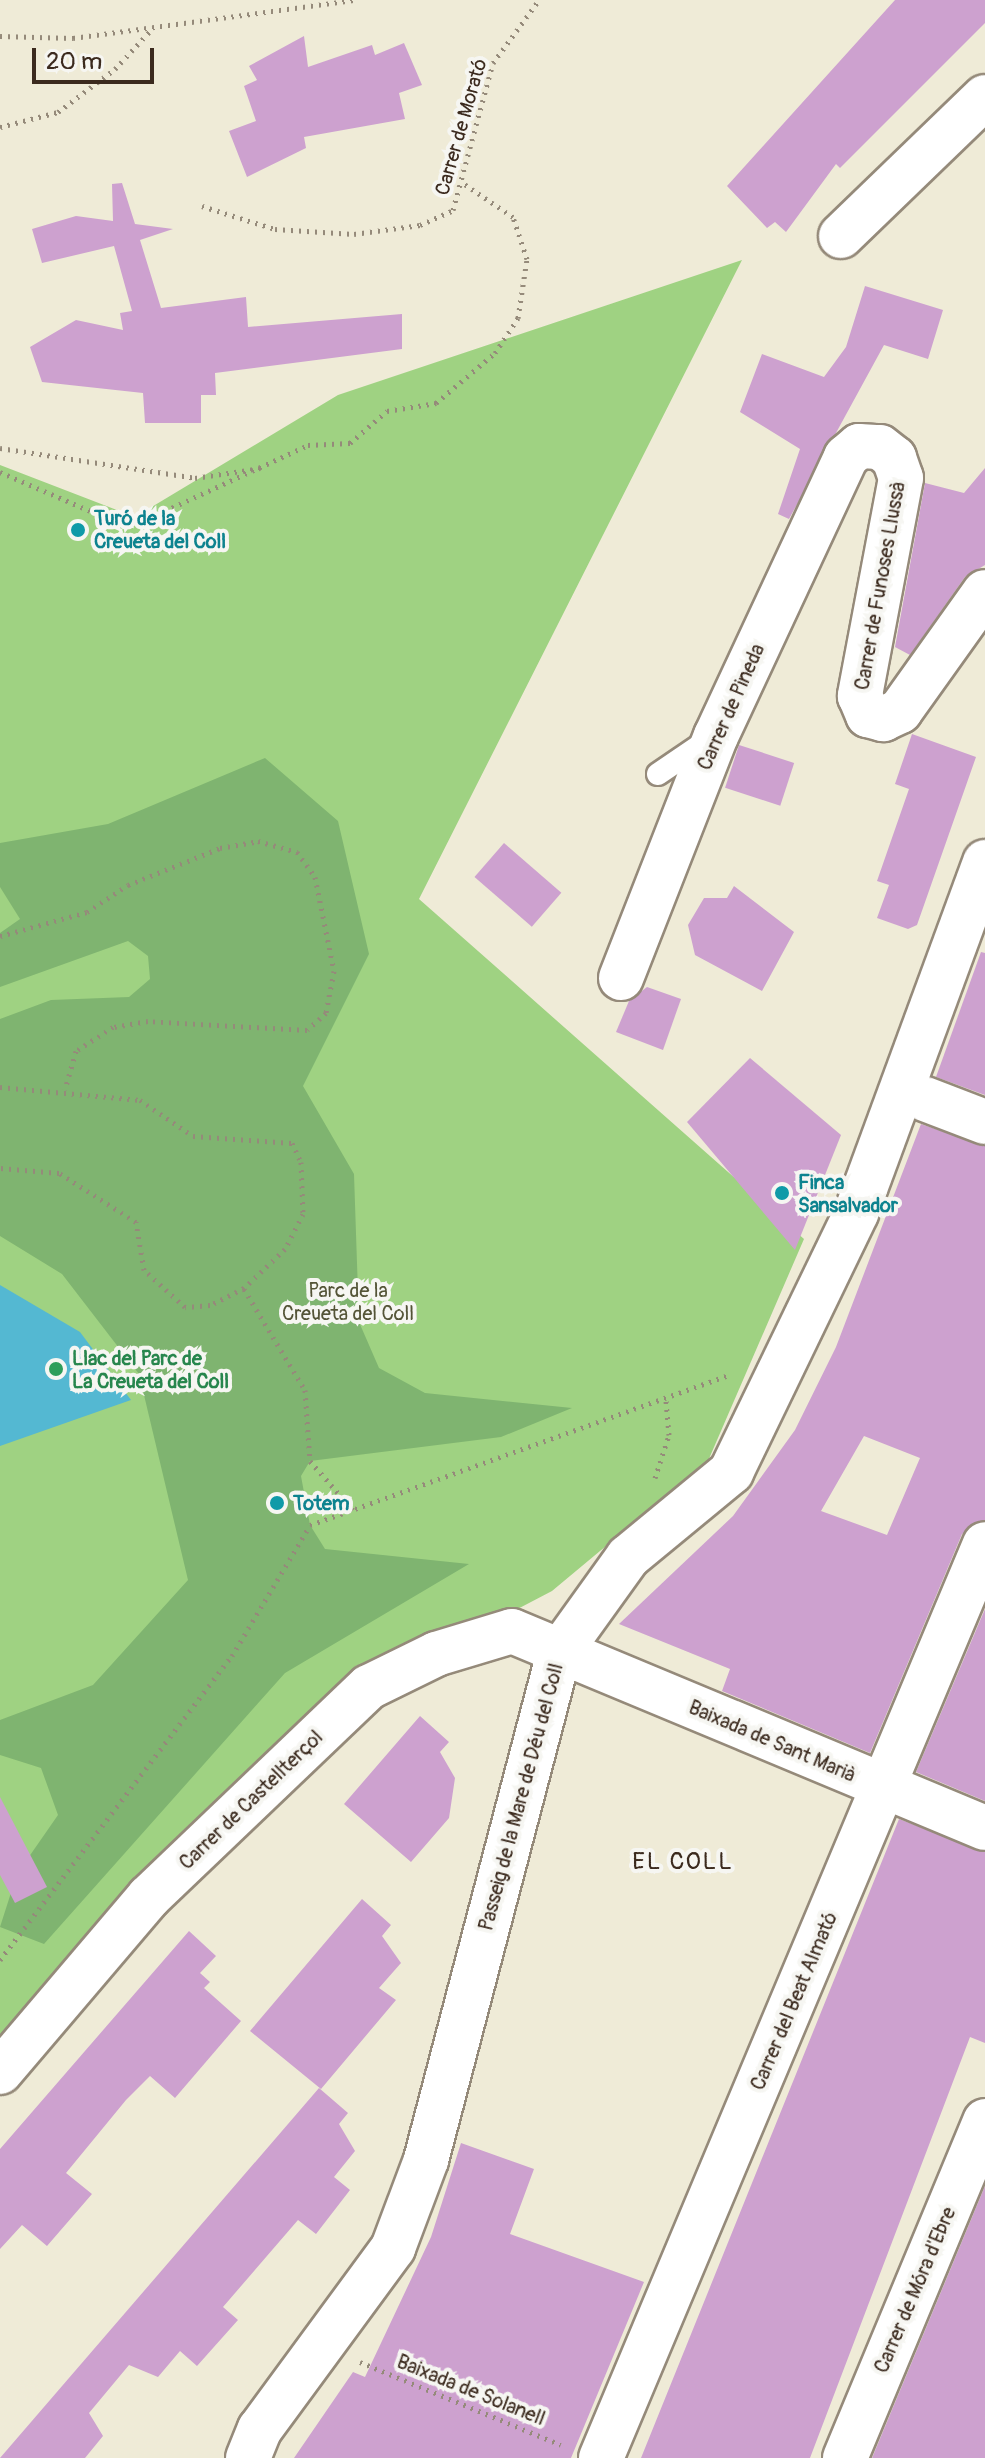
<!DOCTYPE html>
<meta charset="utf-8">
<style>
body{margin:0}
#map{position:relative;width:985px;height:2458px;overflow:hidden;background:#efebd7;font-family:Pangolin,sans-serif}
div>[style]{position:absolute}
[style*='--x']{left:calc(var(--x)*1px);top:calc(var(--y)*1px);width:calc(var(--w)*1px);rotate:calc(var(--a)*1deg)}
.green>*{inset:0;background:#9fd282}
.forest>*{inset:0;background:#7fb470}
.water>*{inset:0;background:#54b8d2}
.building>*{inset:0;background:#cda1cf;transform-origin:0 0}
.path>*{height:5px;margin-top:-2.5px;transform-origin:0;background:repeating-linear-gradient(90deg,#958a7a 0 2px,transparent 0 8px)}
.roads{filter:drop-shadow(2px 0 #958a7a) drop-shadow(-2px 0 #958a7a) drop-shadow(0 2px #958a7a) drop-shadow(0 -2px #958a7a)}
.lane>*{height:22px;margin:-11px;padding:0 11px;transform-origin:11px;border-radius:11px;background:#fff}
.street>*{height:44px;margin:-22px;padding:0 22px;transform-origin:22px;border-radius:22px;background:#fff}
.secondary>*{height:44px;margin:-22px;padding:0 22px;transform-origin:22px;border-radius:22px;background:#fff}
.dots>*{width:22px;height:22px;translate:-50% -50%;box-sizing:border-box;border:4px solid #f6f6f2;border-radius:50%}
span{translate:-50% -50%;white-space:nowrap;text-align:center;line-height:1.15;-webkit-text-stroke:8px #f6f6f2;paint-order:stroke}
.street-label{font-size:20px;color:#3b2a1e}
.culture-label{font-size:20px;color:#0d838f;font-weight:700}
.left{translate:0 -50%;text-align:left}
.park-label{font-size:20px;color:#545437}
.leisure-label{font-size:20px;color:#27864d;font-weight:700}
.quarter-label{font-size:24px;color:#3b2a1e;letter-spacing:2px}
.scale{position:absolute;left:32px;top:48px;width:122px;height:36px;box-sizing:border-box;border:4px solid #3b2a1e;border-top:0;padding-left:10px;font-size:24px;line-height:28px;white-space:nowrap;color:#3b2a1e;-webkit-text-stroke:6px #f6f6f2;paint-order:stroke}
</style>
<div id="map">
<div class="green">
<i style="clip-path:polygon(742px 260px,419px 899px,804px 1239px,708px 1461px,552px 1591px,493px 1622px,384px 1658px,0 2061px,0 465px,135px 517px,338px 395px)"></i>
</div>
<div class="forest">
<i style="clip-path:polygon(265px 758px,338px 821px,369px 954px,303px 1086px,354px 1174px,359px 1322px,379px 1368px,425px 1393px,572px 1408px,501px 1437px,310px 1461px,301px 1476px,310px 1525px,325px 1549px,469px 1564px,285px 1673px,44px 1944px,0 1927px,17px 1874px,58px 1815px,41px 1768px,0 1755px,0 1720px,93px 1685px,188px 1580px,139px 1374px,62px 1274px,0 1236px,0 1019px,51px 1000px,129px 997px,150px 979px,148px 956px,128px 941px,0 987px,0 933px,20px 919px,0 887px,0 843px,108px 824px)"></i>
</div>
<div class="water">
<i style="clip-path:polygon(0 1285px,80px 1332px,131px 1400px,0 1446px)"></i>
</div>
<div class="building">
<i style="clip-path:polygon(895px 0,985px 0,985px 23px,840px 168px,836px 164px,786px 232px,775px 222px,767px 228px,727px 186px)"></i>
<i style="clip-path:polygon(304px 36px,308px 67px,372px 45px,375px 55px,404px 43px,422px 85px,399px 93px,405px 119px,304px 137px,306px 148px,247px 177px,229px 131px,256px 121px,244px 86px,257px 80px,249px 66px)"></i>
<i style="clip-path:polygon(122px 183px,135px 224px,173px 229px,140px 240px,161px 308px,246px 297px,248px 327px,402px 314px,402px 349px,215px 373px,216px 395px,201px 395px,201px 423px,145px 423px,143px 393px,42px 382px,30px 347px,76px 320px,123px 330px,120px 313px,132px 311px,114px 246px,42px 263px,32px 229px,76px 216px,113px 221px,112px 184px)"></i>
<i style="clip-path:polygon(865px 286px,943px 310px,928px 359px,884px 345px,789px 519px,778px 514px,800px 449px,740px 412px,762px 354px,824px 377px,846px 347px)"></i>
<i style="clip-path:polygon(985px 468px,985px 565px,965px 577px,910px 655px,895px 647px,925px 483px,964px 493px)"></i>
<i style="clip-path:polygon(912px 734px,976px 757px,917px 925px,908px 929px,877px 918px,889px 885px,877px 881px,909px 789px,895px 784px)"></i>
<i style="left:739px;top:745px;width:58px;height:45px;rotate:18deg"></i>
<i style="left:504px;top:843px;width:76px;height:45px;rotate:41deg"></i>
<i style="clip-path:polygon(734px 886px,794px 932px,762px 991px,695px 955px,688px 925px,704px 898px,727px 898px)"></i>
<i style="clip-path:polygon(981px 952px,985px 953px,985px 1095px,936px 1077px)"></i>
<i style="clip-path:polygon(647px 987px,681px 999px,663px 1050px,616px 1032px,629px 1001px)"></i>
<i style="clip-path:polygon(750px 1058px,841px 1135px,795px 1250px,687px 1122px)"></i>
<i style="clip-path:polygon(evenodd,921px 1124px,985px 1146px,985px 1520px,962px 1534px,870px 1753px,722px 1691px,730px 1669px,619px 1624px,733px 1516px,795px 1430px,836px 1347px,921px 1124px,864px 1436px,920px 1458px,887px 1535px,821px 1511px,864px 1436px)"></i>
<i style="clip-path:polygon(985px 1609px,985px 1801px,916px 1772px)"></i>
<i style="clip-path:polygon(420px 1716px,449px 1742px,440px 1752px,455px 1778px,449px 1818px,411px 1862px,344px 1804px)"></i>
<i style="clip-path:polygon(0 1797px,47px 1887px,15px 1903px,0 1875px)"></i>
<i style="clip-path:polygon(899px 1819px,985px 1852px,985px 2043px,970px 2037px,810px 2458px,641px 2458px)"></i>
<i style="clip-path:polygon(362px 1899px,391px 1925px,382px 1936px,401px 1963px,379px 1988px,396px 2000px,321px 2089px,250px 2031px)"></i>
<i style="clip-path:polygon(189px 1931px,216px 1956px,200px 1973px,210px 1982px,204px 1988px,241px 2021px,175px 2098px,150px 2076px,126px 2100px,66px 2173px,92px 2194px,47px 2246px,22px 2225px,0 2249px,0 2149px)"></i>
<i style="clip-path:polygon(319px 2088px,348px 2113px,339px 2124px,355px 2151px,334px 2177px,350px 2190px,316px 2234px,298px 2220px,223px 2307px,238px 2320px,197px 2366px,180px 2351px,158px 2377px,129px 2365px,89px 2413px,103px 2436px,85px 2458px,0 2458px)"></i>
<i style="clip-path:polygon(461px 2143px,534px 2169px,510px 2234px,644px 2282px,571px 2458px,294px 2458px,353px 2372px,365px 2377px,431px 2237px)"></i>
<i style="clip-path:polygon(985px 2186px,985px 2458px,872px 2458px)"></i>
</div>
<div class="path">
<i style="--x:0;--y:36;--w:73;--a:1.6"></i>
<i style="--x:73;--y:38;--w:285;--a:-7.7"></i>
<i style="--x:0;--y:127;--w:60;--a:-14.5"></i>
<i style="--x:58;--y:112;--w:71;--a:-37"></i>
<i style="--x:115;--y:69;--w:56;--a:-47.2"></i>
<i style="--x:202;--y:206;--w:77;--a:17.5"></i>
<i style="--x:275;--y:229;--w:79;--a:3.6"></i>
<i style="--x:354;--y:234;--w:67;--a:-7.8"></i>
<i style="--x:420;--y:225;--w:36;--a:-24"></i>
<i style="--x:453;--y:210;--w:152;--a:-74.8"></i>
<i style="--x:493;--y:63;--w:78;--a:-53.9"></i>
<i style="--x:0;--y:448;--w:197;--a:8.7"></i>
<i style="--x:195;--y:478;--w:66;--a:-8.7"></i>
<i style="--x:0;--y:472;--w:109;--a:23.3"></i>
<i style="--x:100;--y:515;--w:43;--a:7.9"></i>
<i style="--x:143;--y:521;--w:182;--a:-24.7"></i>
<i style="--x:308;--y:445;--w:42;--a:-2.7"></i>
<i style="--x:350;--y:443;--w:49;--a:-40.9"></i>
<i style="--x:387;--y:411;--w:50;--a:-9.3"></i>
<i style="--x:436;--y:403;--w:77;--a:-40.3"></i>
<i style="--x:495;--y:353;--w:42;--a:-56.7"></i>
<i style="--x:518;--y:318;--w:60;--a:-81.3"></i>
<i style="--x:527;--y:259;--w:44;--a:-108.4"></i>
<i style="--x:513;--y:217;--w:60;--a:-145.8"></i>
<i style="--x:0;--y:936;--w:90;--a:-15.4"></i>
<i style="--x:87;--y:912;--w:49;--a:-33.4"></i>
<i style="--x:128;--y:885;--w:99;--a:-21.9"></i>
<i style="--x:220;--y:848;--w:39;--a:-10"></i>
<i style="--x:258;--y:841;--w:41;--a:15.8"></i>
<i style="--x:297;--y:852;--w:31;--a:54"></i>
<i style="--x:315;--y:877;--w:96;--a:78.6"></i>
<i style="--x:334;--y:971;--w:43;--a:100.8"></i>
<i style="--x:326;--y:1013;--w:25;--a:138"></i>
<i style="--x:307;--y:1030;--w:159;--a:-176.8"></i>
<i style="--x:148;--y:1021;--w:36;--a:170"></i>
<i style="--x:113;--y:1027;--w:44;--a:147"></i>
<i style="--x:76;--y:1051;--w:40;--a:106"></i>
<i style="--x:0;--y:1087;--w:141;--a:5.3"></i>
<i style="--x:140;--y:1100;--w:64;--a:34.2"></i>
<i style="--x:193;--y:1136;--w:99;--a:4"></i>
<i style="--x:292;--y:1143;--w:21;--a:65"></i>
<i style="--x:301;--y:1162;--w:52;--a:87.8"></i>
<i style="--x:303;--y:1214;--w:39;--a:117"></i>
<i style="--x:285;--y:1249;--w:57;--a:136.4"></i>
<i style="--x:244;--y:1288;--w:38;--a:153"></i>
<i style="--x:210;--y:1305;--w:25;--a:175"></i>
<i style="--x:185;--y:1307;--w:55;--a:-137.9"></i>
<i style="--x:144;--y:1270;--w:49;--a:-99.5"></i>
<i style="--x:136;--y:1222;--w:91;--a:-147.5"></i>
<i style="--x:59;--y:1173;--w:59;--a:-175.2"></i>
<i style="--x:244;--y:1289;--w:118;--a:58.9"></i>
<i style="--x:305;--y:1390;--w:71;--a:86"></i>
<i style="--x:310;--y:1461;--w:65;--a:48.7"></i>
<i style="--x:655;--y:1478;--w:45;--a:-72"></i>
<i style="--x:669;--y:1435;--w:35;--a:-95"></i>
<i style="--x:0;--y:1960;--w:382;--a:-52.7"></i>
<i style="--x:232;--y:1656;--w:152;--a:-59.2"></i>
<i style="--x:310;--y:1525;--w:446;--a:-19.7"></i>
<i style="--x:360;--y:2362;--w:217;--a:22.4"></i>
</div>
<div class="roads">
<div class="lane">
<i style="--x:658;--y:774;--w:60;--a:-34.2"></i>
</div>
<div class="street">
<i style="--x:841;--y:236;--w:200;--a:-44"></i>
<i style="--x:621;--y:978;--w:260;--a:-68.6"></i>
<i style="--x:716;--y:736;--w:308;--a:-65"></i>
<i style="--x:846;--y:457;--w:17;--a:-40"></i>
<i style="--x:859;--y:446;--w:21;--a:3"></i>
<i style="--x:880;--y:447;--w:18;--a:38"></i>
<i style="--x:894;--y:458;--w:21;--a:71"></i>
<i style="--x:901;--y:478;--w:222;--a:100.7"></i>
<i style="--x:860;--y:696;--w:21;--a:67"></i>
<i style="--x:868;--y:715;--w:16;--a:15"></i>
<i style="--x:883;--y:719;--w:19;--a:-25"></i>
<i style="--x:900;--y:711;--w:146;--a:-54.5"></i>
<i style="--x:925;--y:1099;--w:64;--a:21"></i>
<i style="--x:0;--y:2072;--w:230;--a:-49.6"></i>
<i style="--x:149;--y:1897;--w:304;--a:-43.7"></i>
<i style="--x:369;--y:1687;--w:75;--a:-26.2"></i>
<i style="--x:436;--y:1654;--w:79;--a:-16.8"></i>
<i style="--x:512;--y:1631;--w:512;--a:22.61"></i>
<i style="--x:601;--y:2458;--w:991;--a:-67.21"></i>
<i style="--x:845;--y:2458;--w:365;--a:-67.4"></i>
</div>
<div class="secondary">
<i style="--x:248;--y:2458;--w:31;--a:-68"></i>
<i style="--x:260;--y:2429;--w:225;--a:-53.7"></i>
<i style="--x:393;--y:2248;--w:94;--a:-69.4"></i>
<i style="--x:426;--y:2160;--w:524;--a:-75.3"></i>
<i style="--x:559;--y:1653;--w:118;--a:-54.3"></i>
<i style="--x:628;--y:1557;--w:134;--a:-39.5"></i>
<i style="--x:731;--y:1472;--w:288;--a:-64.2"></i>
<i style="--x:856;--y:1213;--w:374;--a:-69.8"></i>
</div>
</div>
<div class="dots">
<i style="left:78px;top:530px;background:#0f9aa8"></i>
<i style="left:782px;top:1193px;background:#0f9aa8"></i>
<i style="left:56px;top:1369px;background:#2e9e5b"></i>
<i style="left:277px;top:1503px;background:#0f9aa8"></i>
</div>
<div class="street-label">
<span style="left:461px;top:127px;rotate:-74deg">Carrer de Morató</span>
<span style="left:880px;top:586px;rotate:-80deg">Carrer de Funoses Llussà</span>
<span style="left:731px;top:707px;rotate:-66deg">Carrer de Pineda</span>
<span style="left:772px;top:1741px;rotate:23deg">Baixada de Sant Marià</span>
<span style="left:521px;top:1797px;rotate:-75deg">Passeig de la Mare de Déu del Coll</span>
<span style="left:251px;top:1800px;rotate:-44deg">Carrer de Castellterçol</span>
<span style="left:794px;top:2001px;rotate:-67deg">Carrer del Beat Almató</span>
<span style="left:915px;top:2290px;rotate:-67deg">Carrer de Móra d'Ebre</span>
<span style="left:471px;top:2390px;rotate:22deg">Baixada de Solanell</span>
</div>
<div class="culture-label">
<span class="left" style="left:94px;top:530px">Turó de la<br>Creueta del Coll</span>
<span class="left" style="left:798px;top:1194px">Finca<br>Sansalvador</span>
<span class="left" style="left:293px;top:1503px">Totem</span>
</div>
<div class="park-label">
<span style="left:348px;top:1302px">Parc de la<br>Creueta del Coll</span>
</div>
<div class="leisure-label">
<span class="left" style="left:72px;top:1370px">Llac del Parc de<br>La Creueta del Coll</span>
</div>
<div class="quarter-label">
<span style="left:683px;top:1862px">EL COLL</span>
</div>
<div class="scale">20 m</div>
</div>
